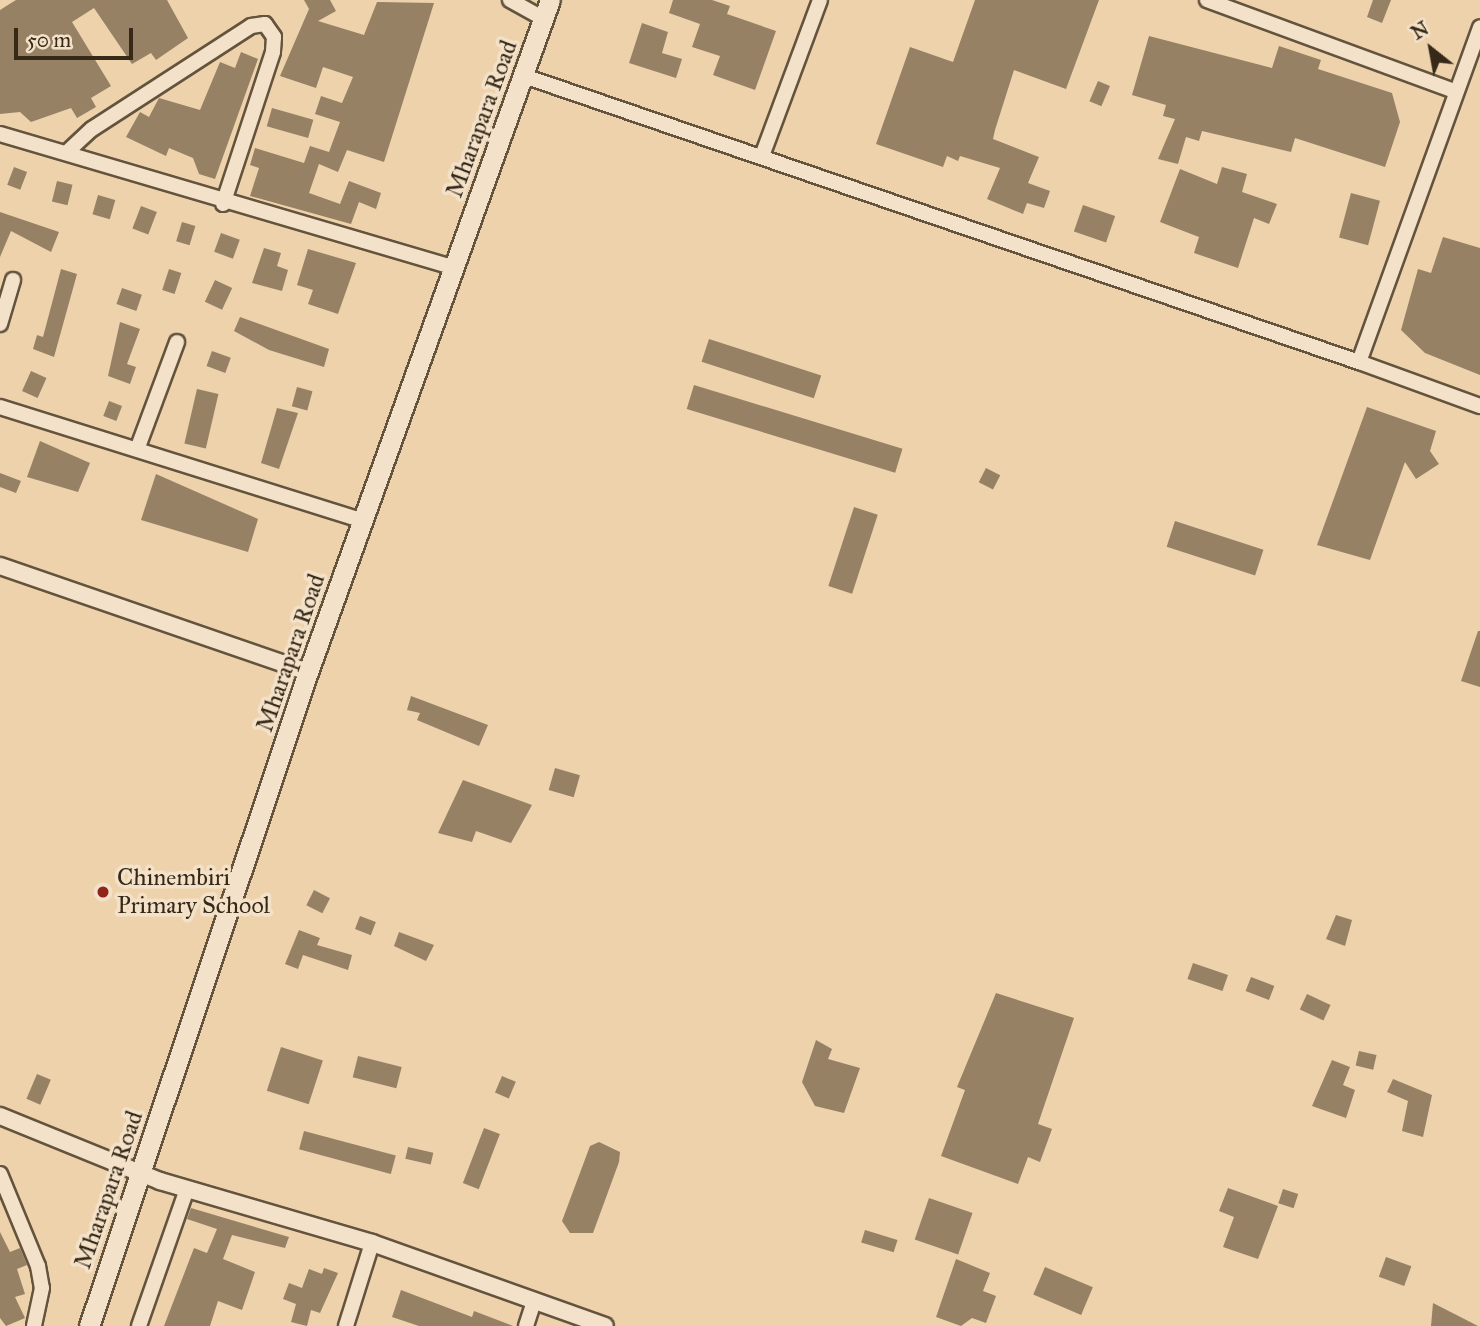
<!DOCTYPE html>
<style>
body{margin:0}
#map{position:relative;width:1480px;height:1326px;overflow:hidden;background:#edd2ac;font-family:"IM FELL Great Primer",serif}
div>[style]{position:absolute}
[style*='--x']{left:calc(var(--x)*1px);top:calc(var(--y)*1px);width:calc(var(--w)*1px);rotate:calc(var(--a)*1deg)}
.building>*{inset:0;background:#968165;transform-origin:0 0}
.roads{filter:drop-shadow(2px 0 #64533d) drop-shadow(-2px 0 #64533d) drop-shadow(0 2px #64533d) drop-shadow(0 -2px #64533d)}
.minor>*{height:14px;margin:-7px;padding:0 7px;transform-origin:7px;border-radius:7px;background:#f3e2c9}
.tertiary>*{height:16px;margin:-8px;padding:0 8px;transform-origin:8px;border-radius:8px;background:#f3e2c9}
.secondary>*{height:19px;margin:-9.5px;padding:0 9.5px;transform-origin:9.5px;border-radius:9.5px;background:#f3e2c9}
.dots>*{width:19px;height:19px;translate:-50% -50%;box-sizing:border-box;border:4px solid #f3e2c9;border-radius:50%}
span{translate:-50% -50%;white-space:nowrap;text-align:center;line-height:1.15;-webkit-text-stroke:7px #f3e2c9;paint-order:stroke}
.street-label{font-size:24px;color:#372918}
.poi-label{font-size:24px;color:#372918}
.left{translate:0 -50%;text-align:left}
.north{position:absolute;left:1396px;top:14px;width:70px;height:70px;-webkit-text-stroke:5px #f3e2c9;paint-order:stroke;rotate:329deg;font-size:19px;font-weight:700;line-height:28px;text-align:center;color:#372918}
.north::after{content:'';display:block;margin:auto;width:24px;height:32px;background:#372918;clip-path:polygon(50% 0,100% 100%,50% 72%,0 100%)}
.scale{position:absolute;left:14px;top:28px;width:119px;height:32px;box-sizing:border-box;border:4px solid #372918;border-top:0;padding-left:9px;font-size:21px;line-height:24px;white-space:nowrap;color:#372918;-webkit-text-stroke:5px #f3e2c9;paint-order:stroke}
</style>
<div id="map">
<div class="building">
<i style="clip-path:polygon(16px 0,167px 0,188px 38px,156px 60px,151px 53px,132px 64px,94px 8px,72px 22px,111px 86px,91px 98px,96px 107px,77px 118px,71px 108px,31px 122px,20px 112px,0 114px,0 10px)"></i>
<i style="clip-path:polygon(304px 0,330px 0,336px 11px,318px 21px,364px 35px,377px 2px,434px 3px,384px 162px,347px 150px,338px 172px,319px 164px,309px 193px,340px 204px,349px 181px,381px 193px,376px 209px,359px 202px,351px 224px,250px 196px,259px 168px,250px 165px,255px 148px,304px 163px,310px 146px,329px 152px,340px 122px,315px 114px,321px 96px,342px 103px,353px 77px,323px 67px,316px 88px,280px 76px,309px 9px)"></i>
<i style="clip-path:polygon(673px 0,712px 0,730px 6px,727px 14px,776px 31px,755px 90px,713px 75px,720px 56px,692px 47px,700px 24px,669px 13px)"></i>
<i style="clip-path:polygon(975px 0,1099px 0,1066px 89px,1014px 70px,995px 130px,993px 139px,1039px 157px,1028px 183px,1050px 191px,1044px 208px,1027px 203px,1023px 214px,987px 199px,1000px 168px,960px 156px,958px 161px,947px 156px,943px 167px,876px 144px,910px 47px,953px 62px)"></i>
<i style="clip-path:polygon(1373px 0,1391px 0,1382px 23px,1367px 17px)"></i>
<i style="clip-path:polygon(642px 23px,668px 32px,662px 53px,682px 59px,676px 78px,629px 63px)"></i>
<i style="clip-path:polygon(1149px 36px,1272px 68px,1279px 46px,1321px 60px,1318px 69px,1392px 93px,1400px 122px,1385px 167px,1295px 138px,1291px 152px,1202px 131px,1199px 141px,1186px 137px,1178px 164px,1158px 159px,1175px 119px,1163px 116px,1166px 105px,1132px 95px)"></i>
<i style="clip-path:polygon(241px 52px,258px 59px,215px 179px,199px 174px,193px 158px,169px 148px,166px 156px,126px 137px,140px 112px,149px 117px,159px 98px,200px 110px,220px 62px,235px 68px)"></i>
<i style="left:1098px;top:81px;width:13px;height:22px;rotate:23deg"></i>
<i style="left:272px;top:108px;width:43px;height:19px;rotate:16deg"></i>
<i style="left:14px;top:167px;width:14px;height:19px;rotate:21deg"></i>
<i style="clip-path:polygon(1222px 167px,1247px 174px,1242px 192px,1277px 204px,1269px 224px,1254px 218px,1238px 268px,1194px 253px,1199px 237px,1160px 222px,1180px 169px,1217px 184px)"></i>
<i style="left:57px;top:181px;width:16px;height:21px;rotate:14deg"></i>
<i style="left:1351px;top:193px;width:30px;height:46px;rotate:15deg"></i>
<i style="left:98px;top:195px;width:18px;height:20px;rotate:16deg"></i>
<i style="left:1083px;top:205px;width:34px;height:28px;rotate:19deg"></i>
<i style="left:141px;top:206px;width:17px;height:24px;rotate:21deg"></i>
<i style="clip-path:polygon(0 212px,59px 232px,51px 252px,11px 231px,0 257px)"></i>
<i style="left:182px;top:222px;width:14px;height:20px;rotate:17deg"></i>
<i style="left:221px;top:233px;width:20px;height:20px;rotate:20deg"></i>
<i style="clip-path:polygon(1443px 237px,1480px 248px,1480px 375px,1425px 353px,1401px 330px,1418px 269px,1431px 273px)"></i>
<i style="clip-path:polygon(264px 248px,281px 253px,277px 266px,288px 270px,282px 291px,252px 283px)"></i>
<i style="clip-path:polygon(308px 249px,356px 263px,338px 314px,308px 304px,313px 290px,297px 285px)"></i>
<i style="clip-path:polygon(61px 269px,77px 274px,54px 357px,33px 349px,37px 335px,43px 337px)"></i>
<i style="left:169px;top:269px;width:13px;height:22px;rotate:18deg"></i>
<i style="left:215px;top:280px;width:19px;height:24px;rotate:25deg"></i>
<i style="left:122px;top:288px;width:21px;height:17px;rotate:19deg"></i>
<i style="clip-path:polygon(240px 317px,329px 349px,324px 367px,269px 350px,234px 331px)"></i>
<i style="clip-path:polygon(120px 322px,140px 329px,127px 364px,136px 367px,130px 384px,108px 376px)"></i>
<i style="left:709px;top:339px;width:118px;height:24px;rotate:18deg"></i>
<i style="left:212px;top:351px;width:20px;height:16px;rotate:20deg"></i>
<i style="left:31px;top:371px;width:17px;height:22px;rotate:24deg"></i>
<i style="left:694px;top:385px;width:218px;height:25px;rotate:17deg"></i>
<i style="left:297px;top:387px;width:16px;height:20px;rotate:15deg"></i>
<i style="left:197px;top:389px;width:22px;height:56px;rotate:13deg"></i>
<i style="left:109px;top:401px;width:14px;height:16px;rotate:21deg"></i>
<i style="clip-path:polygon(1367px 407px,1436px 431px,1430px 451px,1439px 464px,1416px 479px,1405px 462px,1370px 560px,1317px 545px)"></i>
<i style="clip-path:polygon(277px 408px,298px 413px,279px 469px,261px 463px)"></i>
<i style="clip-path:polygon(40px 441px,90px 463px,78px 492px,27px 477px)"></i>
<i style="left:986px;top:468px;width:16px;height:16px;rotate:27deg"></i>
<i style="clip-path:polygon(0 473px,21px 481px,16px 493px,0 487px)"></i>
<i style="clip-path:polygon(156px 474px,258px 519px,248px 552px,141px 520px)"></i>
<i style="left:854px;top:507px;width:25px;height:83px;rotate:18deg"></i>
<i style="left:1175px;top:521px;width:93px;height:27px;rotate:18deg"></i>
<i style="clip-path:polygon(1478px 631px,1480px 631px,1480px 687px,1461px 681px)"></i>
<i style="clip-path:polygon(411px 696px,488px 725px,479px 746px,417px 720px,420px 713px,407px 710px)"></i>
<i style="left:555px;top:768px;width:26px;height:23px;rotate:16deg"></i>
<i style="clip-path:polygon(463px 780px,532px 805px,511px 843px,476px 831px,472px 842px,438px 833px)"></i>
<i style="left:314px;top:890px;width:18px;height:17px;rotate:27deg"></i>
<i style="clip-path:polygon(1336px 915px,1352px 920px,1345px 946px,1326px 939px)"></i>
<i style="left:360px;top:916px;width:17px;height:14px;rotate:21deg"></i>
<i style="clip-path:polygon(299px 930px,320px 938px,317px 945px,352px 955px,348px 970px,303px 955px,298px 969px,285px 964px)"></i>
<i style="clip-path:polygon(399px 932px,434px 945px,426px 961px,394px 946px)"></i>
<i style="left:1193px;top:963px;width:37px;height:17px;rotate:19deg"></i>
<i style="left:1251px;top:977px;width:25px;height:15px;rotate:21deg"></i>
<i style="clip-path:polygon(996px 993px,1074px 1018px,1038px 1124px,1052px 1129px,1040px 1162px,1028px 1157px,1018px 1184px,941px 1156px,965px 1090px,957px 1087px)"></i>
<i style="left:1307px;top:994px;width:26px;height:17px;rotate:25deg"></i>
<i style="clip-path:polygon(816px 1040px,832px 1049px,828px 1059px,860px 1068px,844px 1113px,815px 1106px,802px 1082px)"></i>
<i style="left:281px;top:1047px;width:44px;height:46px;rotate:18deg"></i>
<i style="left:1359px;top:1051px;width:18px;height:15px;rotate:13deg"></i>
<i style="left:358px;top:1056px;width:45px;height:22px;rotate:14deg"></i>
<i style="clip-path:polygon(1332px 1060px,1350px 1067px,1343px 1085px,1355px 1090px,1346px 1118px,1312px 1106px)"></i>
<i style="left:37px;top:1074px;width:15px;height:27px;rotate:23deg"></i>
<i style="left:502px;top:1076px;width:15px;height:18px;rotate:23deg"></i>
<i style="clip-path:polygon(1393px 1079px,1432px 1095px,1423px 1137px,1402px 1131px,1408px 1101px,1387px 1092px)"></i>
<i style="left:484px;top:1128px;width:17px;height:59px;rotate:21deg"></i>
<i style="left:304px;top:1131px;width:95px;height:19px;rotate:15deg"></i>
<i style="clip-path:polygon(599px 1142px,620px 1152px,619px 1162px,593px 1233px,570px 1233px,562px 1221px,590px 1146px)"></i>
<i style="left:408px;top:1147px;width:26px;height:12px;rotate:13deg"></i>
<i style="clip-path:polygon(1228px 1188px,1278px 1206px,1258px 1259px,1223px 1247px,1234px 1217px,1219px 1211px)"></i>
<i style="left:1283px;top:1189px;width:16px;height:15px;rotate:18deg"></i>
<i style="left:929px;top:1198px;width:46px;height:44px;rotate:19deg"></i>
<i style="clip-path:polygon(191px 1208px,289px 1237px,285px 1248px,232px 1235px,223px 1259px,255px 1272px,242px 1310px,218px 1301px,210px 1326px,164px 1326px,194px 1248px,207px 1253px,217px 1229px,187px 1219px)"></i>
<i style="left:865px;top:1230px;width:34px;height:13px;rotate:17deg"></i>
<i style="clip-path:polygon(0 1232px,10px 1252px,20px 1248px,27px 1265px,17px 1269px,25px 1294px,15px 1297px,25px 1318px,6px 1326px,0 1318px)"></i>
<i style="left:1386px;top:1257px;width:27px;height:21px;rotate:20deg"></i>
<i style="clip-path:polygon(956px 1259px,990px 1273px,983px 1291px,996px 1296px,986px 1323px,972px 1318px,961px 1326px,936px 1317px)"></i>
<i style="left:1045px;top:1267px;width:52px;height:30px;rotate:23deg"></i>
<i style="clip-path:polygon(324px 1268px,338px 1273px,320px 1313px,311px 1310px,307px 1326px,291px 1322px,296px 1304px,283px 1299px,289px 1283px,302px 1288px,309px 1269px,322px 1274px)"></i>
<i style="clip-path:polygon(401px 1290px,472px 1317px,474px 1311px,513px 1326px,419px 1326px,392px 1317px)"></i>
<i style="clip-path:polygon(1433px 1303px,1478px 1326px,1431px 1326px)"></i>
</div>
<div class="roads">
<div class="minor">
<i style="--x:510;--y:0;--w:39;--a:29"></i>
<i style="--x:1207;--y:0;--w:263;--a:20.2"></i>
<i style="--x:524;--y:76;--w:883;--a:18.91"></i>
<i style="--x:1359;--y:362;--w:356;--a:-70.1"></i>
<i style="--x:0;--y:134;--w:472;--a:16.4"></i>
<i style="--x:66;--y:153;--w:35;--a:-43"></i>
<i style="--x:92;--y:129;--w:189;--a:-32.9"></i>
<i style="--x:251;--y:26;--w:14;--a:-8"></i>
<i style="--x:265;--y:24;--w:16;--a:55"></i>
<i style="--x:274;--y:37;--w:15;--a:94"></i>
<i style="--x:273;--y:52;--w:160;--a:108.2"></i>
<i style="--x:762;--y:156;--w:166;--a:-69.6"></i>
<i style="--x:0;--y:324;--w:46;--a:-73.5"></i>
<i style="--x:1359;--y:362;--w:129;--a:20"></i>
<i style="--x:0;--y:407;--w:381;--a:17.4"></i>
<i style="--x:138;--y:447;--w:112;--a:-69.6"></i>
<i style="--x:0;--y:1174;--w:100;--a:67.6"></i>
<i style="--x:38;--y:1266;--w:22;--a:80"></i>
<i style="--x:42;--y:1288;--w:39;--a:102"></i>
<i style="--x:139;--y:1326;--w:145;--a:-70.7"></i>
<i style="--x:346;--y:1326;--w:87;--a:-72.6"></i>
<i style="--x:526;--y:1326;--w:26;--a:-72"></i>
</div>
<div class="tertiary">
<i style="--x:0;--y:566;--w:326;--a:19"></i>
<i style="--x:0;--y:1116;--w:173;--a:22.1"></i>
<i style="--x:160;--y:1181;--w:221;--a:16.3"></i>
<i style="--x:372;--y:1243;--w:247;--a:19.6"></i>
</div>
<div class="secondary">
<i style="--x:89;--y:1326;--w:690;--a:-71.49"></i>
<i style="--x:308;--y:672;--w:714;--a:-70.2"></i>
</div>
</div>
<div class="dots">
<i style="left:103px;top:892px;background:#8f2418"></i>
</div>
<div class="street-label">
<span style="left:482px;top:119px;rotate:-70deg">Mharapara Road</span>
<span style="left:291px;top:653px;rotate:-71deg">Mharapara Road</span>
<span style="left:109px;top:1190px;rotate:-71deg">Mharapara Road</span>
</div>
<div class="poi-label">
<span class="left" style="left:117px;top:892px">Chinembiri<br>Primary School</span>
</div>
<div class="north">N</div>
<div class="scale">50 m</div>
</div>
